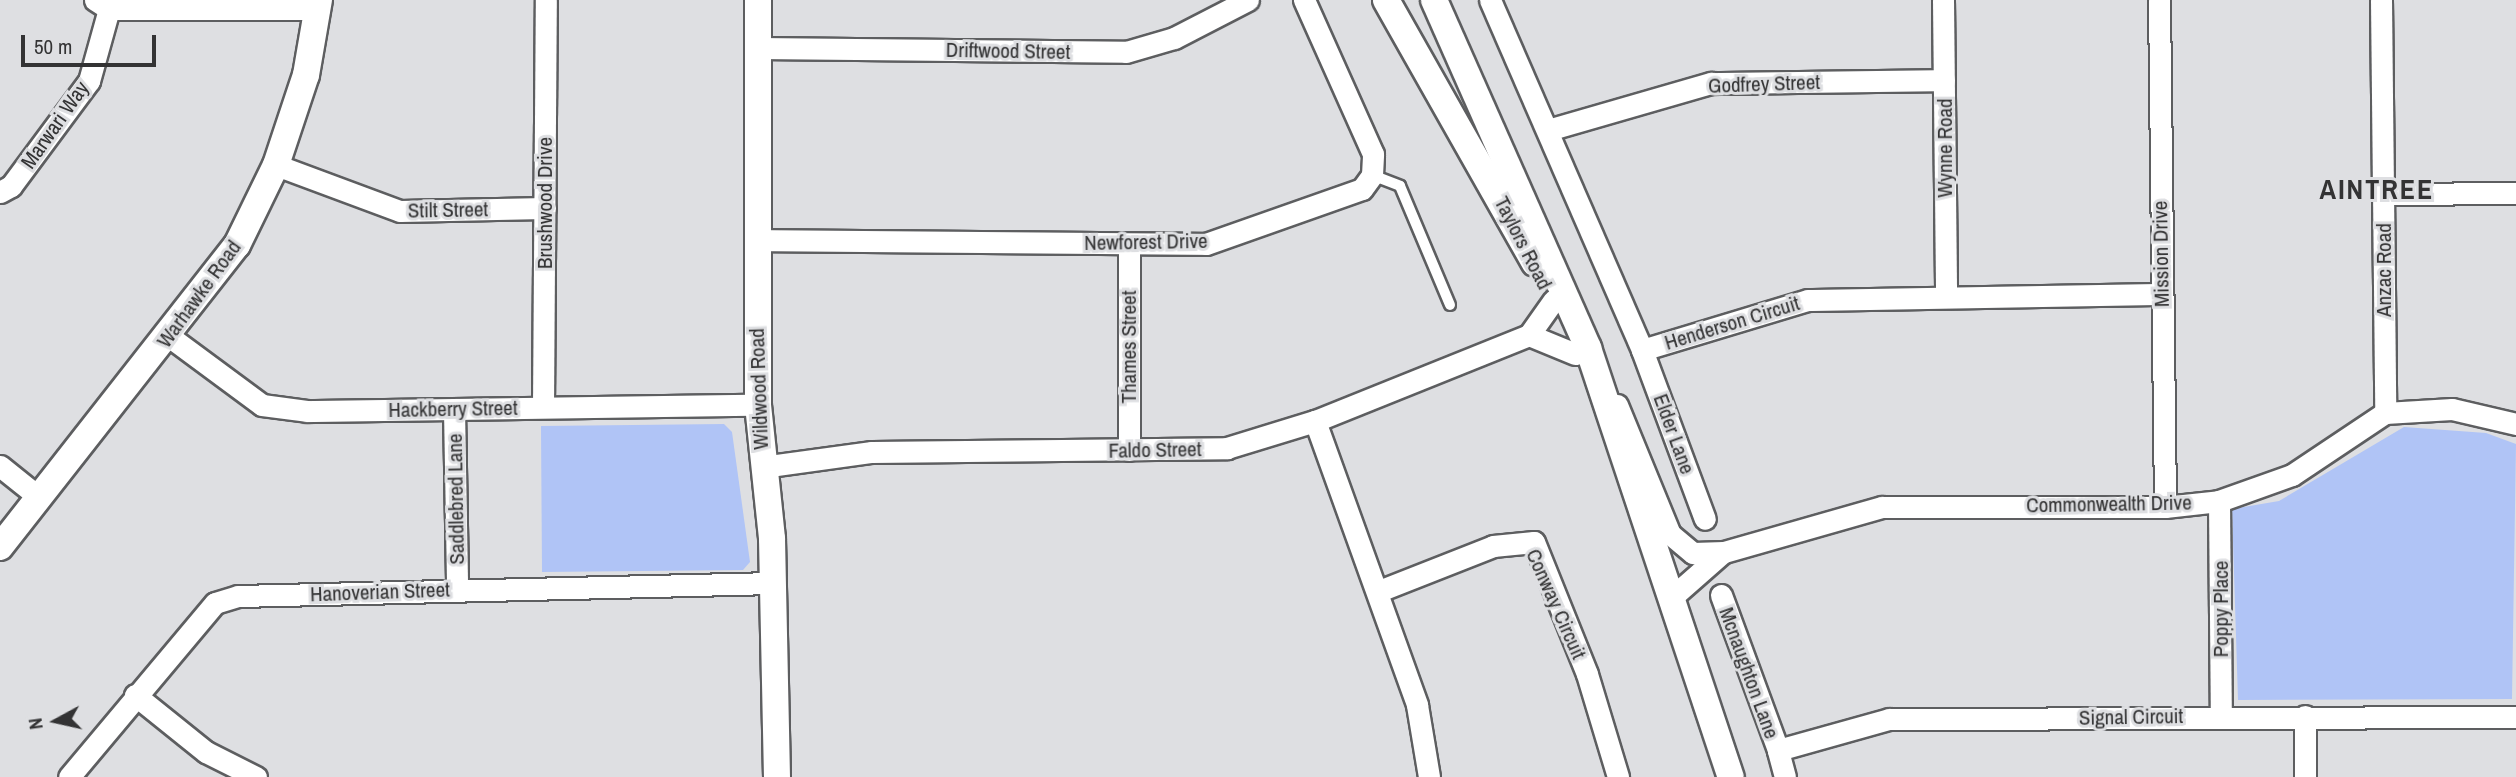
<!DOCTYPE html>
<style>
body{margin:0}
#map{position:relative;width:2516px;height:777px;overflow:hidden;background:#dedfe2;font-family:"Archivo Narrow",sans-serif}
div>[style]{position:absolute}
[style*='--x']{left:calc(var(--x)*1px);top:calc(var(--y)*1px);width:calc(var(--w)*1px);rotate:calc(var(--a)*1deg)}
.green>*{inset:0;background:#b0c4f6}
.roads{filter:drop-shadow(2px 0 #5d5e60) drop-shadow(-2px 0 #5d5e60) drop-shadow(0 2px #5d5e60) drop-shadow(0 -2px #5d5e60)}
.service>*{height:10px;margin:-5px;padding:0 5px;transform-origin:5px;border-radius:5px;background:#fff}
.minor>*{height:21px;margin:-10.5px;padding:0 10.5px;transform-origin:10.5px;border-radius:10.5px;background:#fff}
.tertiary>*{height:26px;margin:-13px;padding:0 13px;transform-origin:13px;border-radius:13px;background:#fff}
span{translate:-50% -50%;white-space:nowrap;text-align:center;line-height:1.15;-webkit-text-stroke:6px #dedfe2;paint-order:stroke}
.street-label{font-size:21px;color:#333334}
.district-label{font-size:28px;color:#333334;font-weight:700;letter-spacing:2px}
.north{position:absolute;left:21px;top:686px;width:70px;height:70px;-webkit-text-stroke:5px #dedfe2;paint-order:stroke;rotate:262deg;font-size:19px;font-weight:700;line-height:28px;text-align:center;color:#333334}
.north::after{content:'';display:block;margin:auto;width:24px;height:32px;background:#333334;clip-path:polygon(50% 0,100% 100%,50% 72%,0 100%)}
.scale{position:absolute;left:21px;top:35px;width:135px;height:32px;box-sizing:border-box;border:4px solid #333334;border-top:0;padding-left:9px;font-size:21px;line-height:24px;white-space:nowrap;color:#333334;-webkit-text-stroke:5px #dedfe2;paint-order:stroke}
</style>
<div id="map">
<div class="green">
<i style="clip-path:polygon(724px 424px,732px 432px,750px 562px,743px 570px,542px 572px,541px 426px)"></i>
<i style="clip-path:polygon(2404px 427px,2486px 433px,2516px 444px,2512px 699px,2238px 700px,2232px 509px,2279px 501px)"></i>
</div>
<div class="roads">
<div class="service">
<i style="--x:1372;--y:175;--w:30;--a:21"></i>
<i style="--x:1400;--y:186;--w:129;--a:67.2"></i>
</div>
<div class="minor">
<i style="--x:95;--y:0;--w:17;--a:33"></i>
<i style="--x:109;--y:9;--w:210;--a:0"></i>
<i style="--x:1490;--y:0;--w:382;--a:66.5"></i>
<i style="--x:1642;--y:350;--w:173;--a:-16.8"></i>
<i style="--x:1808;--y:300;--w:353;--a:-1"></i>
<i style="--x:1943;--y:0;--w:296;--a:89.4"></i>
<i style="--x:2159;--y:0;--w:507;--a:89.32"></i>
<i style="--x:2381;--y:0;--w:413;--a:89.4"></i>
<i style="--x:758;--y:48;--w:368;--a:0.6"></i>
<i style="--x:1126;--y:52;--w:50;--a:-16.3"></i>
<i style="--x:1174;--y:38;--w:83;--a:-27.2"></i>
<i style="--x:1548;--y:130;--w:170;--a:-16.1"></i>
<i style="--x:1711;--y:83;--w:233;--a:-0.7"></i>
<i style="--x:276;--y:165;--w:132;--a:20.4"></i>
<i style="--x:400;--y:211;--w:145;--a:-1.2"></i>
<i style="--x:0;--y:192;--w:13;--a:-29"></i>
<i style="--x:11;--y:186;--w:131;--a:-53.4"></i>
<i style="--x:89;--y:81;--w:75;--a:-74.5"></i>
<i style="--x:2383;--y:194;--w:133;--a:-0.4"></i>
<i style="--x:756;--y:240;--w:450;--a:0.5"></i>
<i style="--x:1206;--y:244;--w:165;--a:-19.4"></i>
<i style="--x:1362;--y:189;--w:17;--a:-54"></i>
<i style="--x:1372;--y:175;--w:21;--a:-87"></i>
<i style="--x:1373;--y:154;--w:169;--a:-114.1"></i>
<i style="--x:1129;--y:244;--w:206;--a:90"></i>
<i style="--x:1529;--y:335;--w:50;--a:22.4"></i>
<i style="--x:1529;--y:335;--w:42;--a:-54.8"></i>
<i style="--x:170;--y:337;--w:114;--a:36.5"></i>
<i style="--x:262;--y:405;--w:45;--a:7.6"></i>
<i style="--x:307;--y:411;--w:451;--a:-0.8"></i>
<i style="--x:1642;--y:350;--w:180;--a:69.6"></i>
<i style="--x:1617;--y:405;--w:139;--a:67.7"></i>
<i style="--x:1670;--y:534;--w:30;--a:40"></i>
<i style="--x:1693;--y:553;--w:31;--a:-2"></i>
<i style="--x:1724;--y:552;--w:164;--a:-15.9"></i>
<i style="--x:1882;--y:507;--w:283;--a:0"></i>
<i style="--x:2165;--y:507;--w:54;--a:-6.3"></i>
<i style="--x:2219;--y:501;--w:77;--a:-19.6"></i>
<i style="--x:2292;--y:475;--w:112;--a:-33.7"></i>
<i style="--x:2385;--y:413;--w:67;--a:-3.4"></i>
<i style="--x:2452;--y:409;--w:66;--a:13.2"></i>
<i style="--x:543;--y:407;--w:407;--a:-89.6"></i>
<i style="--x:454;--y:409;--w:180;--a:89"></i>
<i style="--x:1315;--y:421;--w:302;--a:70.2"></i>
<i style="--x:1417;--y:705;--w:73;--a:80.5"></i>
<i style="--x:0;--y:466;--w:51;--a:38.7"></i>
<i style="--x:762;--y:467;--w:111;--a:-7.8"></i>
<i style="--x:872;--y:452;--w:355;--a:-0.6"></i>
<i style="--x:1227;--y:448;--w:92;--a:-17.1"></i>
<i style="--x:1315;--y:421;--w:231;--a:-21.9"></i>
<i style="--x:2219;--y:501;--w:215;--a:89.5"></i>
<i style="--x:1379;--y:591;--w:123;--a:-21.5"></i>
<i style="--x:1493;--y:546;--w:41;--a:-5.6"></i>
<i style="--x:1534;--y:542;--w:142;--a:68.1"></i>
<i style="--x:1587;--y:674;--w:108;--a:73.2"></i>
<i style="--x:1721;--y:595;--w:165;--a:69.8"></i>
<i style="--x:1672;--y:597;--w:67;--a:-41.3"></i>
<i style="--x:135;--y:695;--w:91;--a:38.8"></i>
<i style="--x:206;--y:752;--w:56;--a:26.6"></i>
<i style="--x:2305;--y:716;--w:61;--a:90"></i>
<i style="--x:69;--y:777;--w:227;--a:-50"></i>
<i style="--x:215;--y:603;--w:24;--a:-17"></i>
<i style="--x:238;--y:596;--w:535;--a:-1.39"></i>
<i style="--x:1785;--y:777;--w:28;--a:-105"></i>
<i style="--x:1778;--y:750;--w:115;--a:-15.6"></i>
<i style="--x:1889;--y:719;--w:627;--a:-0.18"></i>
</div>
<div class="tertiary">
<i style="--x:758;--y:0;--w:405;--a:90"></i>
<i style="--x:758;--y:405;--w:135;--a:84"></i>
<i style="--x:772;--y:539;--w:238;--a:88.8"></i>
<i style="--x:1386;--y:0;--w:302;--a:60.5"></i>
<i style="--x:1434;--y:0;--w:381;--a:66.1"></i>
<i style="--x:1588;--y:348;--w:452;--a:71.6"></i>
<i style="--x:0;--y:547;--w:384;--a:-51.9"></i>
<i style="--x:237;--y:245;--w:89;--a:-64"></i>
<i style="--x:276;--y:165;--w:95;--a:-71.6"></i>
<i style="--x:306;--y:75;--w:76;--a:-80.2"></i>
</div>
</div>
<div class="street-label">
<span style="left:1008px;top:51px;rotate:1deg">Driftwood Street</span>
<span style="left:1764px;top:84px;rotate:-2deg">Godfrey Street</span>
<span style="left:55px;top:125px;rotate:-55deg">Marwari Way</span>
<span style="left:1945px;top:148px;rotate:-90deg">Wynne Road</span>
<span style="left:545px;top:203px;rotate:-90deg">Brushwood Drive</span>
<span style="left:448px;top:210px;rotate:-1deg">Stilt Street</span>
<span style="left:1146px;top:242px;rotate:-1deg">Newforest Drive</span>
<span style="left:1523px;top:243px;rotate:63deg">Taylors Road</span>
<span style="left:2161px;top:254px;rotate:-91deg">Mission Drive</span>
<span style="left:2384px;top:270px;rotate:-90deg">Anzac Road</span>
<span style="left:199px;top:294px;rotate:-54deg">Warhawke Road</span>
<span style="left:1732px;top:323px;rotate:-17deg">Henderson Circuit</span>
<span style="left:1129px;top:347px;rotate:-90deg">Thames Street</span>
<span style="left:759px;top:389px;rotate:-92deg">Wildwood Road</span>
<span style="left:453px;top:409px;rotate:-1deg">Hackberry Street</span>
<span style="left:1674px;top:434px;rotate:70deg">Elder Lane</span>
<span style="left:1155px;top:450px;rotate:-1deg">Faldo Street</span>
<span style="left:456px;top:499px;rotate:-91deg">Saddlebred Lane</span>
<span style="left:2109px;top:504px;rotate:-1deg">Commonwealth Drive</span>
<span style="left:380px;top:592px;rotate:-2deg">Hanoverian Street</span>
<span style="left:1556px;top:604px;rotate:66deg">Conway Circuit</span>
<span style="left:2221px;top:609px;rotate:-90deg">Poppy Place</span>
<span style="left:1749px;top:673px;rotate:70deg">Mcnaughton Lane</span>
<span style="left:2131px;top:717px;rotate:-1deg">Signal Circuit</span>
</div>
<div class="district-label">
<span style="left:2377px;top:189px">AINTREE</span>
</div>
<div class="north">N</div>
<div class="scale">50 m</div>
</div>
